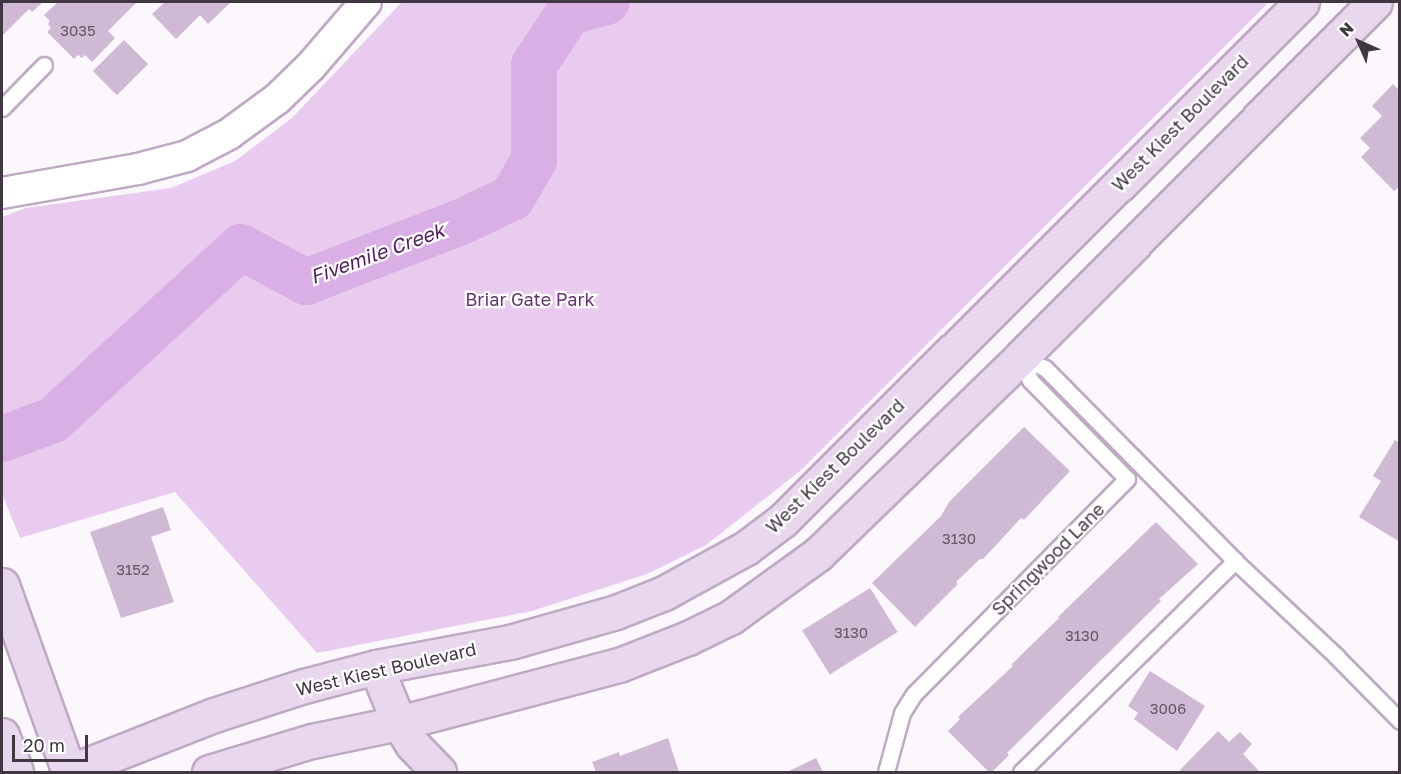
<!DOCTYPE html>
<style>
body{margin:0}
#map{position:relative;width:1401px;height:774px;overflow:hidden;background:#fcf7fd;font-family:"Golos Text",sans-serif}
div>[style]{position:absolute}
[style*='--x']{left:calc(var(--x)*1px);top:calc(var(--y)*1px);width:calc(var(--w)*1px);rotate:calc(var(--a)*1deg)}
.green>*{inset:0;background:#e9cbf0}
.river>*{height:46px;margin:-23px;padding:0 23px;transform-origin:23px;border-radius:23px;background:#daafe5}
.building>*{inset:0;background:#cfb9d4;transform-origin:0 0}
.roads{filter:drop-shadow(2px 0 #bfa9c4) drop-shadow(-2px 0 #bfa9c4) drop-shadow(0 2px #bfa9c4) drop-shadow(0 -2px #bfa9c4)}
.lane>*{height:15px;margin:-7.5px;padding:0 7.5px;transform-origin:7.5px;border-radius:7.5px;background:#fff}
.street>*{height:30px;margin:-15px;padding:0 15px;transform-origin:15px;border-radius:15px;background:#fff}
.secondary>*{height:33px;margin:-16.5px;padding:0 16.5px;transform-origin:16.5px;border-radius:16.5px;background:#e9d8ed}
span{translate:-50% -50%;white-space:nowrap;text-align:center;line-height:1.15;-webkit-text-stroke:4.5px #fff;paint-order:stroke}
.number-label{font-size:15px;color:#645866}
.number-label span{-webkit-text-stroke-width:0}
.street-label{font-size:18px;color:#403742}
.park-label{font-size:18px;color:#673373}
.water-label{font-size:20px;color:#521f5e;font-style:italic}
.frame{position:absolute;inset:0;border:3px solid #403742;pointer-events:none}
.north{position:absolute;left:1329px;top:12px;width:60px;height:60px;-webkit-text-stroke:4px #fff;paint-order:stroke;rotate:315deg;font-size:16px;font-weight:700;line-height:24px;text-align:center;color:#403742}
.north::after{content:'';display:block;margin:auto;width:21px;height:27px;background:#403742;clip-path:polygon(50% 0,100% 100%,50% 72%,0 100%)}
.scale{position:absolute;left:12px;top:735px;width:76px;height:27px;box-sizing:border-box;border:3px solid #403742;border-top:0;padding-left:8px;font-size:18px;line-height:21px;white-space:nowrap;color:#403742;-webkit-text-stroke:4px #fff;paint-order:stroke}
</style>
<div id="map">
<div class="green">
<i style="clip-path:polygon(402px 2px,1269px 2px,800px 471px,706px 545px,647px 574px,532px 611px,317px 653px,175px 492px,20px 538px,2px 494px,2px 217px,26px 208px,171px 188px,235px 161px,292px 118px)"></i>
</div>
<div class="river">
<i style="--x:2;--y:439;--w:54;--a:-20.4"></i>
<i style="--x:53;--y:420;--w:255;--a:-42.6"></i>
<i style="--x:241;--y:247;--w:74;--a:28.3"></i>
<i style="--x:306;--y:282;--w:166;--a:-21.2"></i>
<i style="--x:461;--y:222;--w:56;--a:-25.2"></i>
<i style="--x:512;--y:198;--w:44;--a:-59.9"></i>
<i style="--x:534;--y:160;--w:95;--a:-90"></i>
<i style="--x:534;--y:65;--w:64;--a:-56.6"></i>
<i style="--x:569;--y:12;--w:39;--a:-15"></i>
</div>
<div class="building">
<i style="clip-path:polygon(2px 2px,43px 2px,32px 12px,29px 9px,2px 36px)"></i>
<i style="clip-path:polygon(58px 2px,137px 2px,108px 31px,115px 38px,92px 62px,85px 55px,82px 58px,78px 55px,74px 59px,47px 32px,51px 28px,48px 24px,50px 21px,44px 15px)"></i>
<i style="clip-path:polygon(165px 2px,231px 2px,208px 24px,200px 15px,176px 39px,152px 14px)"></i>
<i style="left:124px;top:40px;width:34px;height:44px;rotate:45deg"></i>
<i style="clip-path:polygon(1393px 84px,1400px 91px,1400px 186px,1394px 191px,1361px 157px,1370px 148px,1360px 138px,1382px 116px,1372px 106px)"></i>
<i style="clip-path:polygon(1024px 427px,1070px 471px,1024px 520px,1021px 518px,983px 559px,980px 559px,956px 582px,958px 584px,915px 627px,872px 583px,941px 516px,949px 502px)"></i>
<i style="clip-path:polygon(1395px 440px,1400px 443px,1400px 542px,1359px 517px,1381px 481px,1373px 476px)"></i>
<i style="clip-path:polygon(163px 507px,171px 530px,151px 537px,174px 602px,121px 618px,90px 532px)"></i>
<i style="clip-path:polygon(1156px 522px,1198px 564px,1159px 599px,1161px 601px,1007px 753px,1009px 755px,992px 772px,989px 772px,948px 731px,960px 719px,958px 717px,1013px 666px,1011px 665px,1059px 618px,1058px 617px)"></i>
<i style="left:870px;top:588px;width:52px;height:80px;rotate:58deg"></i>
<i style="clip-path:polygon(1150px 671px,1205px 706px,1177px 751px,1134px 719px,1138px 713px,1128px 706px)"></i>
<i style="clip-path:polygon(1218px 731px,1229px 742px,1240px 732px,1252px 744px,1243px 754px,1259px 771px,1257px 772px,1182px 772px,1180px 770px)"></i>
<i style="clip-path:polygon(668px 738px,679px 772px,596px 772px,592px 762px,619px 752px,620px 756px)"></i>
<i style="clip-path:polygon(816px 758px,823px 772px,787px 772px)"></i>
</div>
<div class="roads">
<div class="lane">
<i style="--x:2;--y:108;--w:60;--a:-45.7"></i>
<i style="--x:1021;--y:357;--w:26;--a:25"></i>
<i style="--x:1045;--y:368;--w:271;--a:45.4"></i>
<i style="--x:1235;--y:561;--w:139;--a:43.2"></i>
<i style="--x:1336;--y:656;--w:91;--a:45.4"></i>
<i style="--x:886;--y:772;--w:61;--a:-74.8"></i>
<i style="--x:902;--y:713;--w:22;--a:-58"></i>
<i style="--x:914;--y:694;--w:303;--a:-45.3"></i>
<i style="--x:1127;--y:479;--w:139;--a:-134.4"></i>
<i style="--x:1030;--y:380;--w:25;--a:-111"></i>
<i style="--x:1021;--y:772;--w:301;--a:-44.6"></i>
</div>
<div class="street">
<i style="--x:2;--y:193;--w:138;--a:-10"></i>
<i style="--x:138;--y:169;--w:51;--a:-14.9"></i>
<i style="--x:187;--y:156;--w:47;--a:-27.6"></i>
<i style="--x:229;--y:134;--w:59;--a:-36.1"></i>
<i style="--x:277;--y:99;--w:47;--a:-44.1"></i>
<i style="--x:311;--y:66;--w:84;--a:-49.3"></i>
</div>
<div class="secondary">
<i style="--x:2;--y:585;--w:199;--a:70.3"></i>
<i style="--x:376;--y:667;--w:61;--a:67.7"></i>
<i style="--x:399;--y:723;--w:25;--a:58"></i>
<i style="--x:412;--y:744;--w:39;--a:46"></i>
<i style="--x:2;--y:735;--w:40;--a:69"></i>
<i style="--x:69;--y:772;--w:156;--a:-21.5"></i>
<i style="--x:214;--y:715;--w:95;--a:-17.9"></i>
<i style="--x:304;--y:686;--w:74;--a:-14.8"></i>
<i style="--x:376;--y:667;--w:136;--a:-10.6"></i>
<i style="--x:510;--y:642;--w:110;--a:-15.8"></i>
<i style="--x:616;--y:612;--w:52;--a:-21.6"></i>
<i style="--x:664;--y:593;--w:94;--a:-28.8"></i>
<i style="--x:746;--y:548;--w:46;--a:-37.1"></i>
<i style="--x:783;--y:520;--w:733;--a:-44.94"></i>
<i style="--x:209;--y:772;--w:108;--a:-16.8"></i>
<i style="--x:312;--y:741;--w:89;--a:-11.7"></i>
<i style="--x:399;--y:723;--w:228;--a:-14.8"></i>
<i style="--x:619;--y:665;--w:74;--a:-21.4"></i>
<i style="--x:688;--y:638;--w:48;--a:-26"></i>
<i style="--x:731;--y:617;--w:107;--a:-35.9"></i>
<i style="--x:818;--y:554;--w:283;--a:-44.1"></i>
<i style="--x:1021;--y:357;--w:501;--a:-45.08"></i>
</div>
</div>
<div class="number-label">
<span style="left:78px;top:31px">3035</span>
<span style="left:959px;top:539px">3130</span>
<span style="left:133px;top:570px">3152</span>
<span style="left:851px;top:633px">3130</span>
<span style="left:1082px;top:636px">3130</span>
<span style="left:1168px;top:709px">3006</span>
</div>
<div class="street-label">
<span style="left:1180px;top:123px;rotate:-45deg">West Kiest Boulevard</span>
<span style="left:835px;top:466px;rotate:-44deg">West Kiest Boulevard</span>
<span style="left:1048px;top:559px;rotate:-45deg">Springwood Lane</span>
<span style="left:386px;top:669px;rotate:-13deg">West Kiest Boulevard</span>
</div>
<div class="park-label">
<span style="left:530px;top:299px">Briar Gate Park</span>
</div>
<div class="water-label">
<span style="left:377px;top:253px;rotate:-20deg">Fivemile Creek</span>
</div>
<div class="frame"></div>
<div class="north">N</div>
<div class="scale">20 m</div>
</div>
